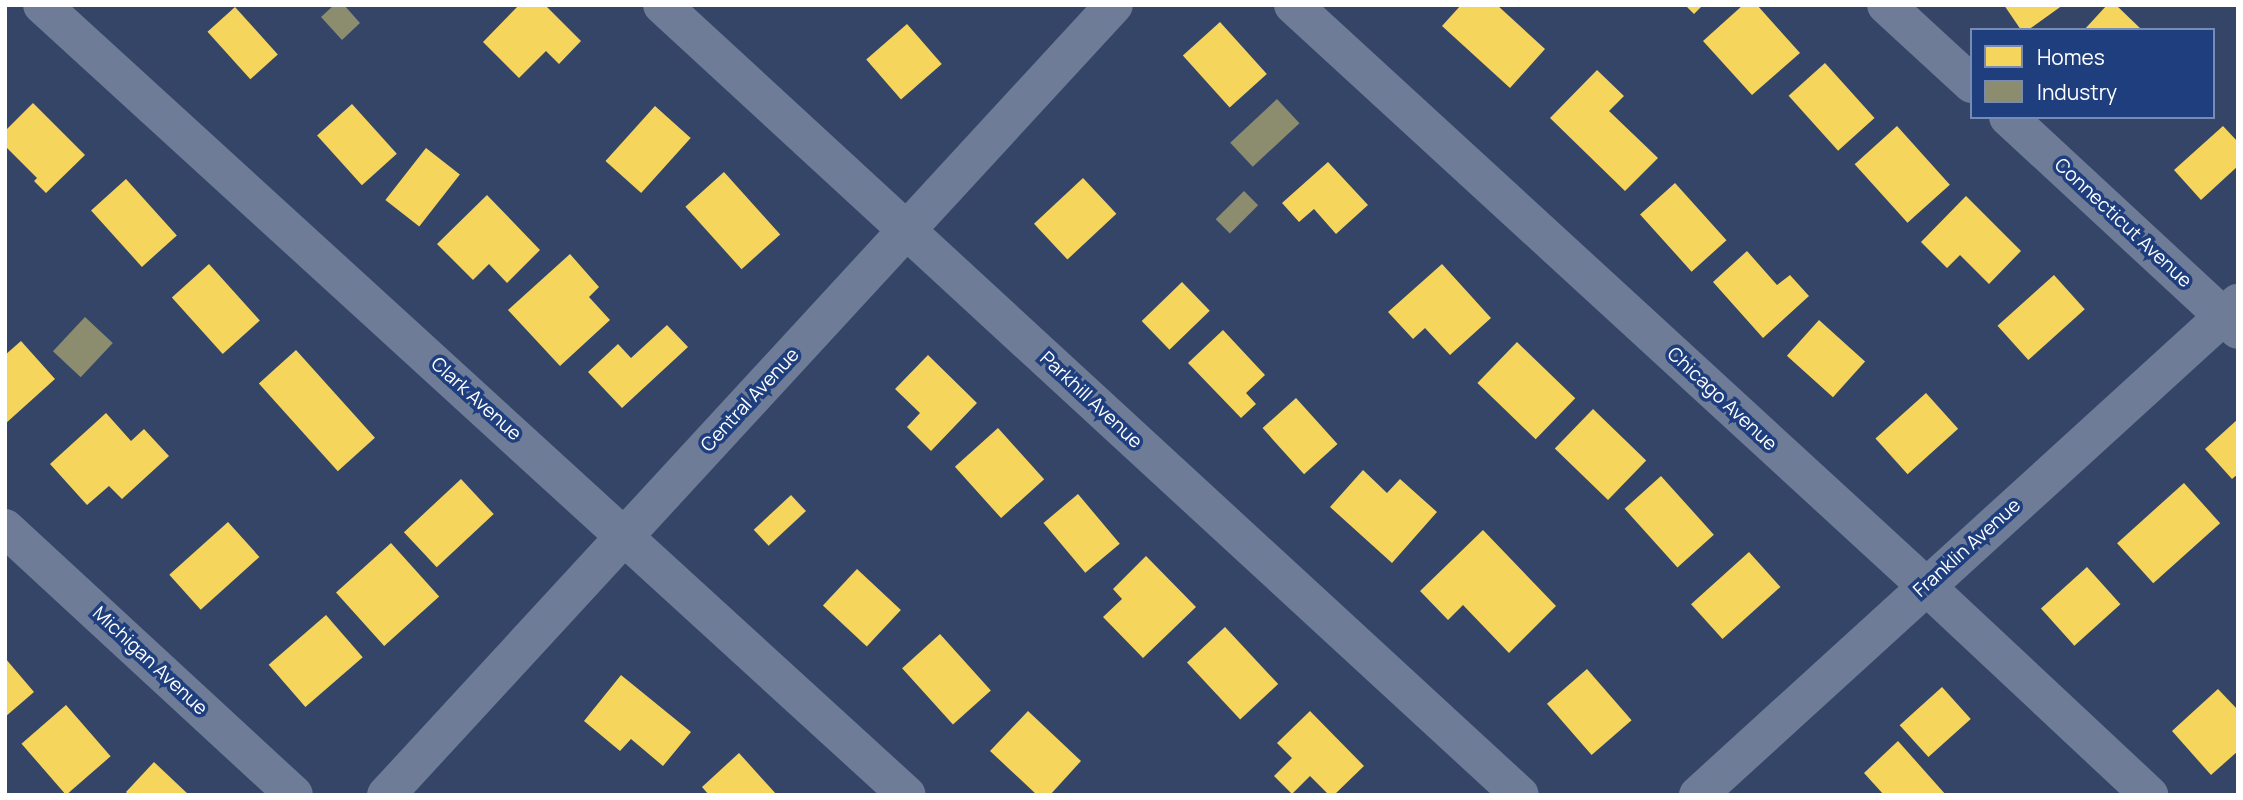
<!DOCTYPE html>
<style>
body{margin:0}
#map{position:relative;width:2243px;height:800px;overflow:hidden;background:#344568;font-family:Manrope,sans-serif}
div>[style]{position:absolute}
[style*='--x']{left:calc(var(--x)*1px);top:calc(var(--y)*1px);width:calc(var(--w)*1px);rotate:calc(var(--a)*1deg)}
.homes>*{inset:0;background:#f6d55c;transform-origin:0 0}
.industry>*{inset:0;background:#8c8c6e;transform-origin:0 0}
.minor>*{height:38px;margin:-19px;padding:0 19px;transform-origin:19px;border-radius:19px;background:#6f7c97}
span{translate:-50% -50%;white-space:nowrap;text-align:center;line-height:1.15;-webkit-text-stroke:7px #1e3e7e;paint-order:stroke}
.street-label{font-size:19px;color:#fff}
.frame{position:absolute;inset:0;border:7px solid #fff;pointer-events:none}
.legend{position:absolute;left:1970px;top:28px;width:245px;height:91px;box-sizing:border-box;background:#1e3e7e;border:2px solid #788bb2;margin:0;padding:9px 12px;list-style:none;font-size:21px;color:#fff}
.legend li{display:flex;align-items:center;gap:14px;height:35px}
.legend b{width:35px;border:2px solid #788bb2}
</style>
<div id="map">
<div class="homes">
<i style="clip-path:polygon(519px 5px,545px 5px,581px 41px,559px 64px,546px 51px,519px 78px,483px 42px)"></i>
<i style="clip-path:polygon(1461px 5px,1497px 5px,1545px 49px,1510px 88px,1442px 26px)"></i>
<i style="clip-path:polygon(1685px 5px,1703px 5px,1694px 14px)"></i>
<i style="clip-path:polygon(1743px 5px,1757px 5px,1800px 53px,1752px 95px,1703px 41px)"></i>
<i style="clip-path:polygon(2004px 5px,2063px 5px,2028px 30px,2021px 30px)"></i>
<i style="clip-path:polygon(2107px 5px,2116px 5px,2142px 30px,2084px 30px)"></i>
<i style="left:235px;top:7px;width:64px;height:37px;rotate:48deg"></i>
<i style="left:1220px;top:22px;width:70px;height:50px;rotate:48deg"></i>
<i style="left:907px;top:24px;width:53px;height:54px;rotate:49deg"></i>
<i style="left:1825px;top:63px;width:74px;height:49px;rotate:48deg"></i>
<i style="clip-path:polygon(1597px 70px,1624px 96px,1609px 111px,1658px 158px,1625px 191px,1550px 118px)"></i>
<i style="clip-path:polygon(33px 103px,85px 155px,46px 193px,34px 181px,37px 178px,5px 146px,5px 131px)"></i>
<i style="left:352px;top:104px;width:67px;height:47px;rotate:48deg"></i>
<i style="left:655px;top:106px;width:48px;height:74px;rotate:42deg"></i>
<i style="left:1897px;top:126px;width:79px;height:57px;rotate:48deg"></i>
<i style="clip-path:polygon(2223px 126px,2238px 142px,2238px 166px,2201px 200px,2174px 170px)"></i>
<i style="left:426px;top:148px;width:43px;height:66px;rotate:38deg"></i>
<i style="clip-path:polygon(1328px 162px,1368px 205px,1336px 234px,1314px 209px,1299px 222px,1282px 203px)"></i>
<i style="left:724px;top:172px;width:84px;height:52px;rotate:48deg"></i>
<i style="left:1083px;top:178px;width:49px;height:67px;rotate:47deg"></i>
<i style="left:126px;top:179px;width:76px;height:47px;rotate:48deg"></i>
<i style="left:1675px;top:183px;width:77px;height:47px;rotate:48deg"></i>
<i style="clip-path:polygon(487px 195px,540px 250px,507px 283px,489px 264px,473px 280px,437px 244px)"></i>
<i style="clip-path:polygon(1966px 196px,2021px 251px,1989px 284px,1960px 255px,1947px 268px,1921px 242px)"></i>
<i style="clip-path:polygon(1747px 251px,1777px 285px,1790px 275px,1809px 296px,1763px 338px,1713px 282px)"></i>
<i style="clip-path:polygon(570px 254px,599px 287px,589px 297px,610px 320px,560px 366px,508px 310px)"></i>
<i style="left:209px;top:264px;width:76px;height:50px;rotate:48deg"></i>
<i style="clip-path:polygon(1442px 264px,1491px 318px,1450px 355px,1425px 328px,1413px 339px,1388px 312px)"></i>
<i style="left:2054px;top:275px;width:46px;height:76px;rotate:48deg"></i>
<i style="left:1182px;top:282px;width:40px;height:56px;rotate:46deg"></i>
<i style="left:1819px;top:320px;width:62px;height:48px;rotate:42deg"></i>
<i style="clip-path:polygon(667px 325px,688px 347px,622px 408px,588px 372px,618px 344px,631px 358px)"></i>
<i style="clip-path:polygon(1223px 330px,1265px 375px,1246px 393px,1256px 404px,1241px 418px,1188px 363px)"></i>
<i style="clip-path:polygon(21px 341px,55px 379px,5px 424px,5px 355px)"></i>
<i style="left:1517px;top:342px;width:81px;height:57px;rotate:44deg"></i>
<i style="left:296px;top:350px;width:118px;height:50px;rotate:48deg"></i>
<i style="clip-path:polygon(928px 355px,977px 403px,931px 451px,907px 427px,920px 413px,895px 389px)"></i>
<i style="left:1926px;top:393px;width:48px;height:68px;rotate:48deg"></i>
<i style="left:1296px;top:398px;width:62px;height:45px;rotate:48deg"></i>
<i style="left:1593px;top:409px;width:74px;height:55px;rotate:44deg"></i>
<i style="clip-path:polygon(106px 413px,131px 441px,144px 429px,169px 456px,122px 499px,109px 486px,87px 505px,50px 464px)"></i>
<i style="clip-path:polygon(2238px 419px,2238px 474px,2232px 479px,2205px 449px)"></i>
<i style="left:998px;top:428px;width:69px;height:58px;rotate:48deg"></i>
<i style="clip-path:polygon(1363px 470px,1387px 493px,1400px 479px,1437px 512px,1392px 563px,1330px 507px)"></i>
<i style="left:1661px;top:476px;width:79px;height:49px;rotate:48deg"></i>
<i style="left:461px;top:479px;width:48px;height:78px;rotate:47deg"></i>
<i style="left:2184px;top:483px;width:54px;height:90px;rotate:48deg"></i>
<i style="left:1078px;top:494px;width:65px;height:45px;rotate:50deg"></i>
<i style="left:791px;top:495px;width:22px;height:51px;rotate:47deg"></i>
<i style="left:228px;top:522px;width:47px;height:79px;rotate:48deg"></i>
<i style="clip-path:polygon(1483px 530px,1556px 606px,1509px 653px,1463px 605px,1448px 620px,1420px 591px)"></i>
<i style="left:391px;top:543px;width:72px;height:74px;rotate:48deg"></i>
<i style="left:1749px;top:552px;width:47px;height:78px;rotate:48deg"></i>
<i style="clip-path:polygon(1146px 556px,1196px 607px,1143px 658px,1103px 617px,1122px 599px,1113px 589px)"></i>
<i style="left:2087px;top:567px;width:50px;height:62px;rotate:48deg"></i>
<i style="left:857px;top:569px;width:60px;height:50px;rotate:43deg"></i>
<i style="left:326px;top:615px;width:56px;height:76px;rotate:49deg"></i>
<i style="left:1225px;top:627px;width:78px;height:52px;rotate:47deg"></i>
<i style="left:940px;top:634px;width:76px;height:51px;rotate:48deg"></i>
<i style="clip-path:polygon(5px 658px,34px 692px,5px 717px)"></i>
<i style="left:1587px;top:669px;width:68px;height:53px;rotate:49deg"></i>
<i style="clip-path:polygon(621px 675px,691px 732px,663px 766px,631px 739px,620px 751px,584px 721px)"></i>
<i style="left:1942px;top:687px;width:43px;height:57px;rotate:48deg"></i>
<i style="clip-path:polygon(2218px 689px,2238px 710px,2238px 751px,2211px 775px,2172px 731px)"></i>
<i style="left:66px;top:705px;width:68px;height:59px;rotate:49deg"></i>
<i style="clip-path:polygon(1028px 711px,1081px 761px,1050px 795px,1037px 795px,990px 751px)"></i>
<i style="clip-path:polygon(1310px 711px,1364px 766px,1334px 795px,1329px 795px,1310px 776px,1292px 794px,1274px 776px,1292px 758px,1277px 743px)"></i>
<i style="clip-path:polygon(1898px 741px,1946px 795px,1884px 795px,1864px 773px)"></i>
<i style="clip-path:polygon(739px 753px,777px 795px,709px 795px,702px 787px)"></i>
<i style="clip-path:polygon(154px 762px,189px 795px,129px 795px,126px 792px)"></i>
</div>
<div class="industry">
<i style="clip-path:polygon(334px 5px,344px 5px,360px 23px,342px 40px,321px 17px)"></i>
<i style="left:1277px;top:99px;width:33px;height:64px;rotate:47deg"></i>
<i style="left:1244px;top:191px;width:20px;height:40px;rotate:45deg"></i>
<i style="left:85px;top:317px;width:38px;height:47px;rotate:43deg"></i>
</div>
<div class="minor">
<i style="--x:42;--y:5;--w:1171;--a:42.41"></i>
<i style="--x:662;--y:5;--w:1166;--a:42.64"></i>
<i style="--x:1293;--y:5;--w:859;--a:42.55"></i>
<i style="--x:1926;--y:586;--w:306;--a:43.1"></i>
<i style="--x:1886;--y:5;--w:117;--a:42.6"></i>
<i style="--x:2008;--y:117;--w:313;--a:42.8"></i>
<i style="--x:5;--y:528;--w:393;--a:42.7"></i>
<i style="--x:386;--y:795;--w:1074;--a:-47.34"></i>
<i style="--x:1698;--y:795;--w:731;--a:-42.34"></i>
</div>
<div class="street-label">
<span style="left:2123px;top:223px;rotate:43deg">Connecticut Avenue</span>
<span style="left:476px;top:399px;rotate:42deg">Clark Avenue</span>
<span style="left:1722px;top:399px;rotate:43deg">Chicago Avenue</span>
<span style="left:750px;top:400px;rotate:-47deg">Central Avenue</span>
<span style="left:1091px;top:400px;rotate:43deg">Parkhill Avenue</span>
<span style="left:1967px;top:548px;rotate:-42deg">Franklin Avenue</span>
<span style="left:150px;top:661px;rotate:43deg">Michigan Avenue</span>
</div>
<div class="frame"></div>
<ul class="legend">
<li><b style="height:19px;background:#f6d55c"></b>Homes</li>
<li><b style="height:19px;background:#8c8c6e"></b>Industry</li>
</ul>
</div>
